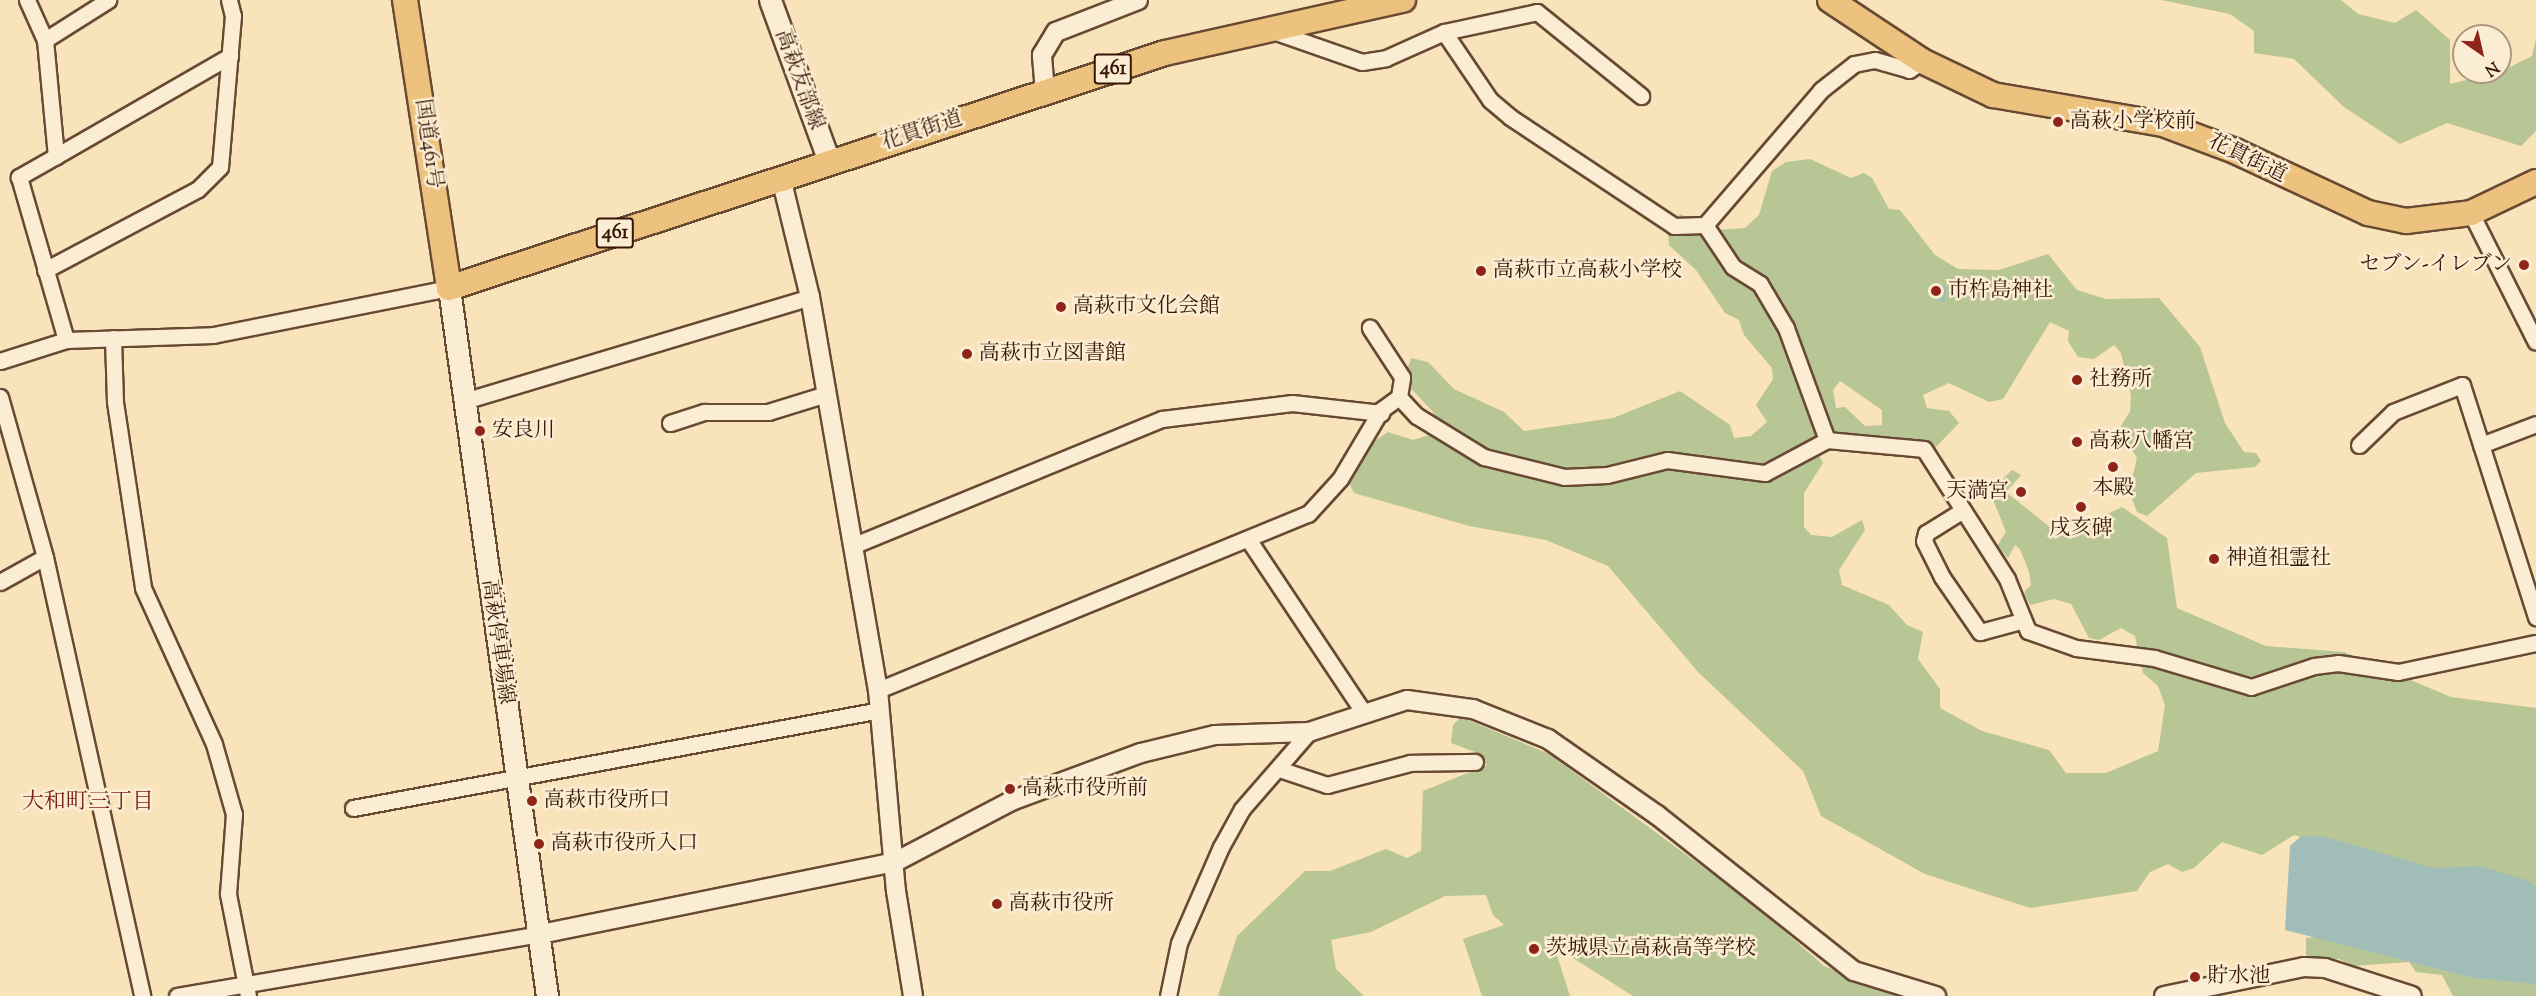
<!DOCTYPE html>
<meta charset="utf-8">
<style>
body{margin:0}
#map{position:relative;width:2536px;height:996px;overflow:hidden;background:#f9e3bb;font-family:"Sorts Mill Goudy","Noto Serif JP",serif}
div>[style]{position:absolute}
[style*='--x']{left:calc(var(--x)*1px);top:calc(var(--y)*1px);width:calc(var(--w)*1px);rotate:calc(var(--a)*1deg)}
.green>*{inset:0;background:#b8c594}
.water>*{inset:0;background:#a0bdb8}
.roads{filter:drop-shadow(2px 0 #684934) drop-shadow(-2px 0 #684934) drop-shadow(0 2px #684934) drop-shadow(0 -2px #684934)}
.minor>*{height:15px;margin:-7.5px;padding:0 7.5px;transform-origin:7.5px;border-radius:7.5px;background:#fbedd3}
.tertiary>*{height:18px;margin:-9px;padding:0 9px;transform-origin:9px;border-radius:9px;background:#fbedd3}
.secondary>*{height:21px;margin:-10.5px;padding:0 10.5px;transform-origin:10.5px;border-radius:10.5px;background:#fbedd3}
.trunk>*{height:24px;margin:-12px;padding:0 12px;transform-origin:12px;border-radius:12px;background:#ecc27e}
.dots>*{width:16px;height:16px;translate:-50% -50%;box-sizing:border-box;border:3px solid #fbedd3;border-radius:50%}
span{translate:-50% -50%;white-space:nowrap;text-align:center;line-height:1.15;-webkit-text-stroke:5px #fbedd3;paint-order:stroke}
.shield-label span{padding:2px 4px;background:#fbedd3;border:2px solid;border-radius:4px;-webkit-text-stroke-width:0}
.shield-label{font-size:20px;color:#371607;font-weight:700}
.street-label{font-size:21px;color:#371607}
.poi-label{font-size:21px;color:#371607}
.left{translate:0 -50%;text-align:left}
.right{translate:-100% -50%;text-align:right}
.neighbourhood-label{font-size:22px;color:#7a1f14}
.north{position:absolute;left:2452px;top:24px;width:60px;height:60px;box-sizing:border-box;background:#fbedd3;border:2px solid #ad9781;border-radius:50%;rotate:146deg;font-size:16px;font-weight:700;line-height:24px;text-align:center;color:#371607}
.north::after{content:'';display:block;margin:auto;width:21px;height:27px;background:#8f2418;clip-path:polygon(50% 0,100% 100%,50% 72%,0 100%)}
</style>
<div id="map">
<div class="green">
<i style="clip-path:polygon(2161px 0,2341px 0,2358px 14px,2395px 23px,2416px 10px,2450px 40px,2450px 84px,2500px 72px,2532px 56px,2536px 39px,2536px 131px,2521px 146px,2447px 123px,2400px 144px,2344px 107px,2294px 59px,2254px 53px,2254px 31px,2230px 14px)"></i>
<i style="clip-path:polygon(evenodd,1810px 159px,1851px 178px,1864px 173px,1872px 178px,1889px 209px,1900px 210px,1935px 255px,1958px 269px,1999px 270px,2048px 254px,2077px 290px,2106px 299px,2159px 298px,2200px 347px,2225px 423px,2244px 452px,2256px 453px,2261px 461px,2255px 467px,2196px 473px,2147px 516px,2137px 512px,2129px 491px,2137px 458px,2120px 428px,2130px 411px,2131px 396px,2121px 353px,2114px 345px,2094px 359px,2078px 357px,2068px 341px,2069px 331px,2050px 322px,2003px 399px,1989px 402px,1949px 383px,1923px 395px,1927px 408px,1949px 411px,1959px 423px,1935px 448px,1843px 437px,1818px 453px,1823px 463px,1804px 493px,1804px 527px,1811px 535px,1832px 537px,1862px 520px,1865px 530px,1839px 570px,1842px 585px,1889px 605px,1907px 625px,1923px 632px,1918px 659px,1940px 689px,1940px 708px,1982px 731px,2049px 750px,2066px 773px,2106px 773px,2158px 751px,2165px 705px,2158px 686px,2143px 673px,2135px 636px,2121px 628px,2099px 640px,2089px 638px,2071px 604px,2054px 599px,2030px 605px,2024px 592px,2031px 585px,2029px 572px,2020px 549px,2015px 545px,2008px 558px,1997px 546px,2006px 532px,1990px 492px,2012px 470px,2021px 475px,2006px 492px,2061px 536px,2122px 507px,2167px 538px,2177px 608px,2266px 646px,2344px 652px,2451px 697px,2536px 708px,2536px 996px,2453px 996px,2442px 975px,2416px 972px,2409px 962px,2354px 966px,2339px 959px,2314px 961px,2306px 955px,2306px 938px,2347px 934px,2388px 956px,2398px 953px,2303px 838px,2294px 835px,2262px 855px,2222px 842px,2194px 868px,2182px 872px,2168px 864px,2150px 872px,2137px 891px,2030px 908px,1925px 874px,1821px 816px,1803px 771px,1698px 672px,1608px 566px,1546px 540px,1469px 526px,1354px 493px,1347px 479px,1367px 446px,1388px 432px,1413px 440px,1439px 432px,1433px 412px,1404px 381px,1411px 358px,1428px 362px,1454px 389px,1504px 412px,1524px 431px,1613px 418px,1680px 391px,1730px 425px,1734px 438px,1751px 436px,1767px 422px,1756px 405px,1773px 379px,1772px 368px,1744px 335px,1739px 320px,1725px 313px,1696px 270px,1669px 245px,1668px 234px,1680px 214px,1716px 230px,1745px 228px,1759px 215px,1772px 171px,1786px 162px,1810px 159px,1840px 381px,1882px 410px,1882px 425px,1865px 426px,1845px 407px,1836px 408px,1833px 390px,1840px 381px)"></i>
<i style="clip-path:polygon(1461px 717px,1549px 754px,1756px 906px,1824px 966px,1898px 996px,1633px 996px,1554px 946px,1570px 996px,1482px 996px,1463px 939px,1504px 925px,1493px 915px,1486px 895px,1445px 896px,1371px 932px,1331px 940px,1336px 969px,1364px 996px,1218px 996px,1237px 936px,1305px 871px,1330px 871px,1386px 849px,1407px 858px,1421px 851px,1423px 791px,1487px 765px,1475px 752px,1451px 743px,1453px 725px)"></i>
</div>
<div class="water">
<i style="clip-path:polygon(1932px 283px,1947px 287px,1944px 303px,1931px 297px)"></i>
<i style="clip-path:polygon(2322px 836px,2434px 868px,2480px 866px,2527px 880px,2536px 887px,2536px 984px,2474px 978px,2285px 930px,2290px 846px,2300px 837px)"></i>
</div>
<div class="roads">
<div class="minor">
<i style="--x:27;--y:0;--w:44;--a:65.8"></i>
<i style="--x:45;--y:40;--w:117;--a:84.6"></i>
<i style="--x:56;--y:156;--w:43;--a:150.4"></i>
<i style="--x:19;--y:177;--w:170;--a:73.9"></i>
<i style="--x:1270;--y:30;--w:97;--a:19.2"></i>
<i style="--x:1362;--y:62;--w:24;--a:-9"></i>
<i style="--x:1386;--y:58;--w:64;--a:-24.1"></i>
<i style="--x:1444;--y:32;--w:82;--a:55.9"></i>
<i style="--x:1490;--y:100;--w:26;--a:40"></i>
<i style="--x:1510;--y:117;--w:197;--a:33.6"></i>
<i style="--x:1674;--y:226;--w:31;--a:-2"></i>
<i style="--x:1705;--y:225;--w:50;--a:56.3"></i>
<i style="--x:1733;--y:267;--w:32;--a:32"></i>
<i style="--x:1760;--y:284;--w:51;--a:59.4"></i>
<i style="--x:1786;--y:328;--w:119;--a:69.9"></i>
<i style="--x:1444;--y:32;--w:95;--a:-12.1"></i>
<i style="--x:1537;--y:12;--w:134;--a:38.9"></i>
<i style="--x:45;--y:40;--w:75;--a:-32.4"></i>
<i style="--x:56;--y:156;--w:201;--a:-29.9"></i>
<i style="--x:2471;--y:213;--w:144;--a:63.3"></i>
<i style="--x:1705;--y:225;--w:178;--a:-49.3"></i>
<i style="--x:1821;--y:90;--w:42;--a:-38.2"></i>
<i style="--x:1854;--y:64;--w:21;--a:-11"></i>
<i style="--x:1875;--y:60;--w:35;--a:16"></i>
<i style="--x:1909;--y:70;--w:16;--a:-35"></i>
<i style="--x:45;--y:270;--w:173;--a:-27.9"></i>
<i style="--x:198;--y:189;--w:31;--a:-45"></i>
<i style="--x:220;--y:167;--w:152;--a:-85.1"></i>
<i style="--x:233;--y:16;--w:16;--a:-104"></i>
<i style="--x:113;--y:338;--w:64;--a:88.2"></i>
<i style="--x:115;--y:402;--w:188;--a:81.4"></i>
<i style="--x:143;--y:588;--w:171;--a:65.5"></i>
<i style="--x:214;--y:744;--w:73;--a:74.1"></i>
<i style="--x:234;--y:814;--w:80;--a:94.3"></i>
<i style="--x:228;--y:894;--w:104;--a:78.9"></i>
<i style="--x:0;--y:361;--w:69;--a:-17.7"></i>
<i style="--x:66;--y:340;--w:147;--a:-1.9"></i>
<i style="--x:213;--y:335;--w:241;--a:-11.3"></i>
<i style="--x:0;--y:397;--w:166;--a:74.3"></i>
<i style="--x:45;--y:557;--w:450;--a:77.5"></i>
<i style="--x:1399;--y:397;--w:26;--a:47"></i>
<i style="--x:1417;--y:416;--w:79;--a:31.5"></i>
<i style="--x:1484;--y:457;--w:82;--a:14"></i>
<i style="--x:1564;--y:477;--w:43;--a:-2.7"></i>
<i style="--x:1607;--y:475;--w:62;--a:-14"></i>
<i style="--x:1667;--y:460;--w:99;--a:7.6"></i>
<i style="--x:1765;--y:473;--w:70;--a:-28"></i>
<i style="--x:1827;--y:440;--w:97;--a:5.3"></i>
<i style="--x:1924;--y:449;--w:154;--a:57.4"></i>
<i style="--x:2007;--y:579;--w:56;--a:68"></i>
<i style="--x:2028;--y:631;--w:51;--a:19.5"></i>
<i style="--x:2076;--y:648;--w:79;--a:7.3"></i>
<i style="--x:2154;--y:658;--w:101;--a:16.6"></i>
<i style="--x:2251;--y:687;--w:66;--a:-18.4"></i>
<i style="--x:2314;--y:666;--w:24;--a:-7"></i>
<i style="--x:2338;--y:663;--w:61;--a:8.5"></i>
<i style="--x:2398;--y:672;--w:141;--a:-11.9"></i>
<i style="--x:464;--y:401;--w:361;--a:-16.7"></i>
<i style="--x:670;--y:423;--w:36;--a:-18"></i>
<i style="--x:704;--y:412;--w:64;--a:0"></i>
<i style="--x:768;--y:412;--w:61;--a:-17.2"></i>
<i style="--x:2359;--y:445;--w:47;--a:-44.1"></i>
<i style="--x:2393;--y:412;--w:74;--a:-21.4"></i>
<i style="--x:2462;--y:385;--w:244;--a:72.3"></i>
<i style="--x:2481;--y:445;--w:59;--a:-20.9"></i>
<i style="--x:1960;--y:512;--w:40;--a:148"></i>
<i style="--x:1926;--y:533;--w:8;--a:104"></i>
<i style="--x:1924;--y:541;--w:40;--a:63.4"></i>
<i style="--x:1942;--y:577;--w:67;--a:55.4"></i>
<i style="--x:1980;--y:632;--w:42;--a:-15"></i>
<i style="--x:1250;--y:542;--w:202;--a:56.3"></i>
<i style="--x:852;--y:546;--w:335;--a:-22.3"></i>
<i style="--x:1162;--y:419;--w:131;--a:-7"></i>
<i style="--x:1292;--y:403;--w:90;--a:6.4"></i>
<i style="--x:0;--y:582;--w:51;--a:-29.1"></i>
<i style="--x:878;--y:690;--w:465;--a:-22.3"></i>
<i style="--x:1308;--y:514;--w:47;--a:-47.6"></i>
<i style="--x:1340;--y:479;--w:80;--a:-59.3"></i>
<i style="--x:1381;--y:410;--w:22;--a:-36"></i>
<i style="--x:1399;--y:397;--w:20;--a:-81"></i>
<i style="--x:1402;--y:377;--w:59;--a:-123.1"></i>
<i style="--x:1279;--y:769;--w:51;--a:18.4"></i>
<i style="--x:1327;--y:785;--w:86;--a:-14.8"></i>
<i style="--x:1410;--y:763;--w:65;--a:-0.9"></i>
<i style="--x:353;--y:808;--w:536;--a:-10.53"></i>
<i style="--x:177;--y:996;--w:369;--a:-9.7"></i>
<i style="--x:1168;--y:996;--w:54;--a:-78.3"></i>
<i style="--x:1179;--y:943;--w:105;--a:-66.4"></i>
<i style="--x:1221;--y:847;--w:43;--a:-61.1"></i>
<i style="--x:1242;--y:809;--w:102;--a:-49"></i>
</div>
<div class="tertiary">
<i style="--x:1045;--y:91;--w:36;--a:-95"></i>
<i style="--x:1042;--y:55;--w:27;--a:-59"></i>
<i style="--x:1056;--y:32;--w:88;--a:-21.3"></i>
<i style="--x:781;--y:178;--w:122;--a:76.3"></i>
<i style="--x:810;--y:297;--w:399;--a:80.2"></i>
<i style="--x:878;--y:690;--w:202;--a:84.9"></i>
<i style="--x:896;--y:891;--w:106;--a:80.8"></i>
<i style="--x:541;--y:934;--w:361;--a:-11.5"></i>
<i style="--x:895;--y:862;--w:131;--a:-27.7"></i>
<i style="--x:1011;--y:801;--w:139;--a:-20.3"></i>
<i style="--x:1141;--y:753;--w:76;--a:-13.7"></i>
<i style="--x:1215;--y:735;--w:94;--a:-1.8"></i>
<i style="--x:1309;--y:732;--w:103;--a:-18.1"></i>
<i style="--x:1407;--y:700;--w:67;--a:7.8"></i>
<i style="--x:1473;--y:709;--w:81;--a:21.8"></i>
<i style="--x:1548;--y:739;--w:133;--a:34.9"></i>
<i style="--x:1657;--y:815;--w:251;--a:38.4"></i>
<i style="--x:1854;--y:971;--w:86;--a:17"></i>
<i style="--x:2164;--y:996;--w:143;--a:-11.7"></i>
<i style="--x:2304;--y:967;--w:21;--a:3"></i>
<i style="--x:2325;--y:968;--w:91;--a:17.8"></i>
</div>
<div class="secondary">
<i style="--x:770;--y:0;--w:171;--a:69.9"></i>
<i style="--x:449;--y:288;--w:715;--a:82.12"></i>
</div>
<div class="trunk">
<i style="--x:405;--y:0;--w:291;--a:81.3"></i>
<i style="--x:449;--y:288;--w:754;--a:-18.17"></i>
<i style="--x:1165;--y:53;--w:244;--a:-12.6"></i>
<i style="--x:1830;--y:0;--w:110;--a:33.5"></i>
<i style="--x:1922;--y:61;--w:79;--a:25.6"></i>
<i style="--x:1993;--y:95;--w:172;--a:9.7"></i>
<i style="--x:2163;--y:124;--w:77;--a:20.6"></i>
<i style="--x:2235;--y:151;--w:147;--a:25"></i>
<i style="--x:2368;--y:213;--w:39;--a:12"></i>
<i style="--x:2406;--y:221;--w:65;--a:-7"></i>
<i style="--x:2471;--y:213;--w:72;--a:-25.5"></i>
</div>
</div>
<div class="dots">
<i style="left:2058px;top:122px;background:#8f2418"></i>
<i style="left:2524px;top:265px;background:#8f2418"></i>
<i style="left:1481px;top:271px;background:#8f2418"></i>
<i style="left:1936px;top:291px;background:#8f2418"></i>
<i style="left:1061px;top:307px;background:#8f2418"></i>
<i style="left:967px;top:354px;background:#8f2418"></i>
<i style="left:2077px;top:380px;background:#8f2418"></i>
<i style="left:480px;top:431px;background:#8f2418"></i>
<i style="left:2077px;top:442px;background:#8f2418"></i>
<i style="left:2113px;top:467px;background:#8f2418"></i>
<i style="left:2021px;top:492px;background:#8f2418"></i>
<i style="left:2081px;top:507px;background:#8f2418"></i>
<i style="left:2214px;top:559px;background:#8f2418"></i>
<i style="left:1010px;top:789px;background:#8f2418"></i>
<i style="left:532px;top:801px;background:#8f2418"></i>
<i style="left:539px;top:844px;background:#8f2418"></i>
<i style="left:997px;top:904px;background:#8f2418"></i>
<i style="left:1534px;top:949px;background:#8f2418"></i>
<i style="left:2195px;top:977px;background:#8f2418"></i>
</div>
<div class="shield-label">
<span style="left:1113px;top:69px">461</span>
<span style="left:615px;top:233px">461</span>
</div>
<div class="street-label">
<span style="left:799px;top:80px;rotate:70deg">高萩友部線</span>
<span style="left:922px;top:131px;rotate:-18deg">花貫街道</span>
<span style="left:428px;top:144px;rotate:82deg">国道461号</span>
<span style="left:2247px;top:159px;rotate:26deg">花貫街道</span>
<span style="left:497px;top:642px;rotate:82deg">高萩停車場線</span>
</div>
<div class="poi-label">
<span class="left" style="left:2070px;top:122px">高萩小学校前</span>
<span class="right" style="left:2512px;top:265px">セブン-イレブン</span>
<span class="left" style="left:1493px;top:271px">高萩市立高萩小学校</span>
<span class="left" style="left:1948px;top:291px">市杵島神社</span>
<span class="left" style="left:1073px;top:307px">高萩市文化会館</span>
<span class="left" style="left:979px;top:354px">高萩市立図書館</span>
<span class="left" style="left:2089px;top:380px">社務所</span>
<span class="left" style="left:492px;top:431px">安良川</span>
<span class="left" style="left:2089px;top:442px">高萩八幡宮</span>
<span style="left:2113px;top:489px">本殿</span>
<span class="right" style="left:2009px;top:492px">天満宮</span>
<span style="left:2081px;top:529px">戌亥碑</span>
<span class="left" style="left:2226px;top:559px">神道祖霊社</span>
<span class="left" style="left:1022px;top:789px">高萩市役所前</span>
<span class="left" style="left:544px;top:801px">高萩市役所口</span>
<span class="left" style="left:551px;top:844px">高萩市役所入口</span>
<span class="left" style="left:1009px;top:904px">高萩市役所</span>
<span class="left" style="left:1546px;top:949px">茨城県立高萩高等学校</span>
<span class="left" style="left:2207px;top:977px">貯水池</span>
</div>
<div class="neighbourhood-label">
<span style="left:88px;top:804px">大和町三丁目</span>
</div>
<div class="north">N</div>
</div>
